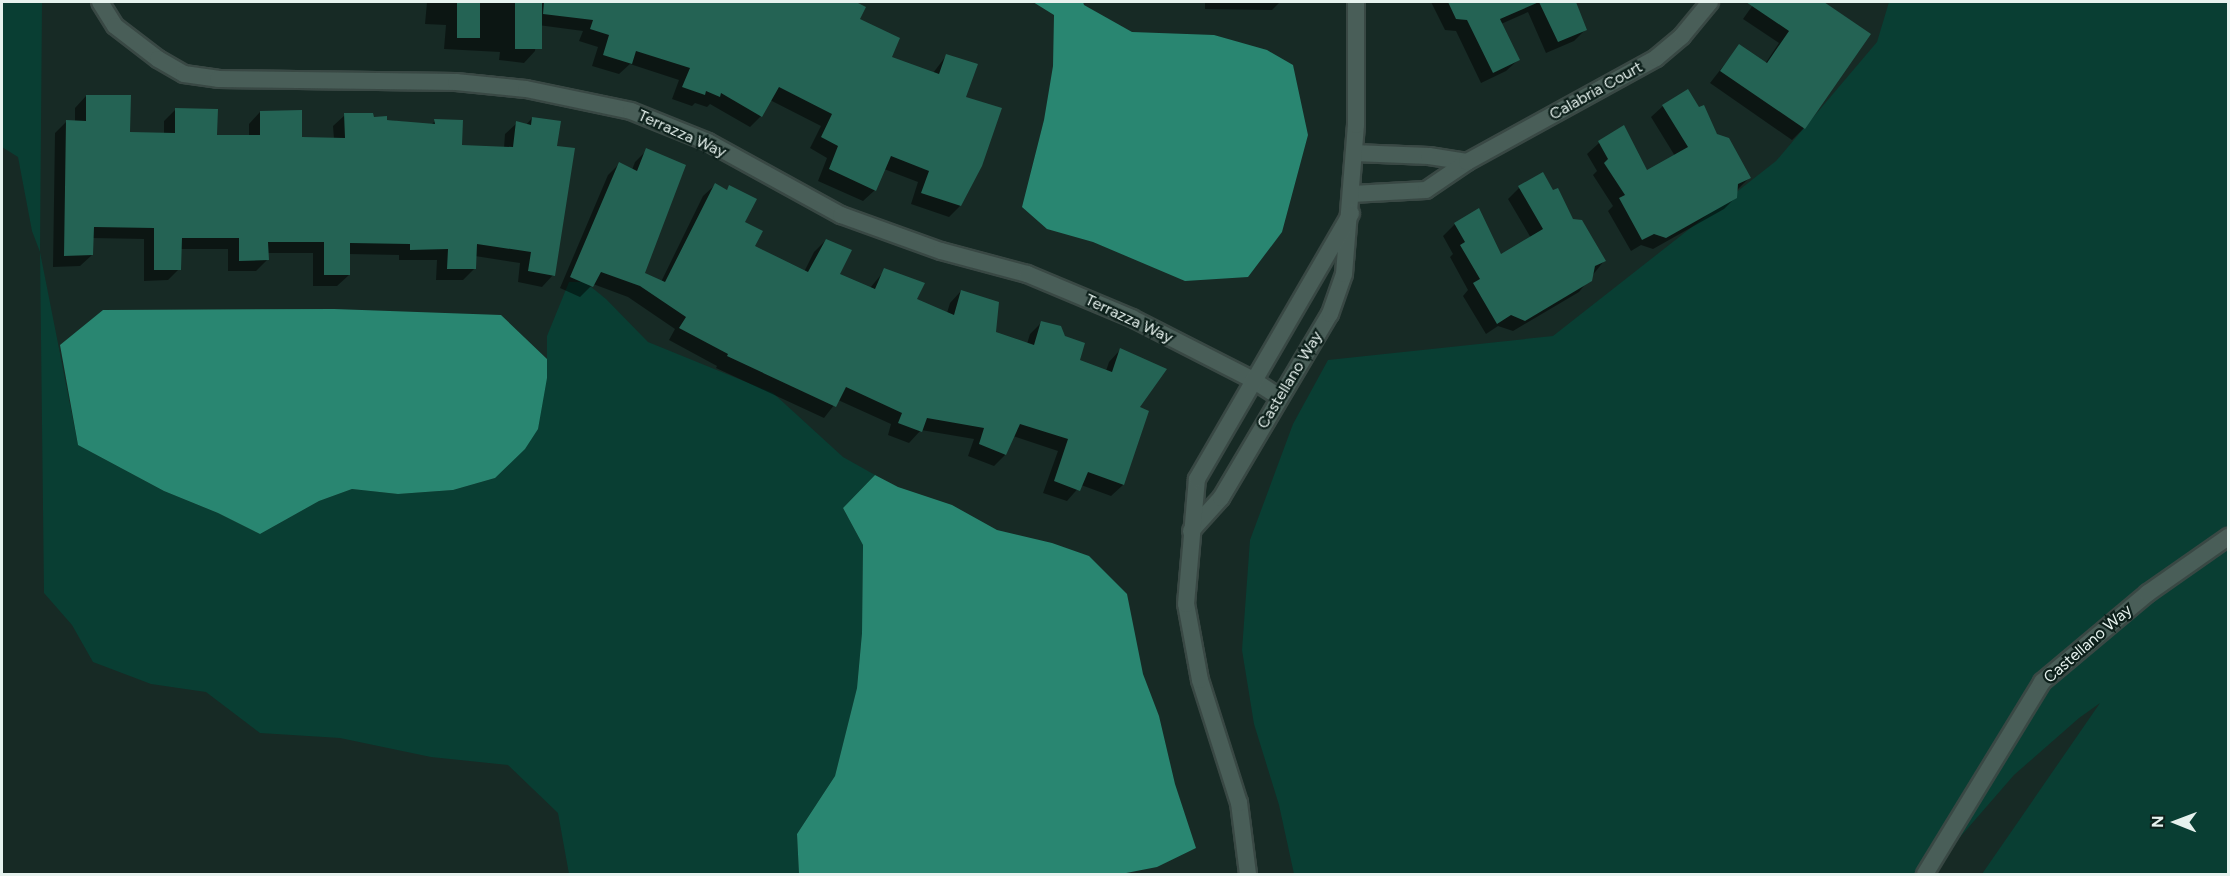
<!DOCTYPE html>
<style>
body{margin:0}
#map{position:relative;width:2230px;height:876px;overflow:hidden;background:#172a25;font-family:Figtree,sans-serif}
div>[style]{position:absolute}
[style*='--x']{left:calc(var(--x)*1px);top:calc(var(--y)*1px);width:calc(var(--w)*1px);rotate:calc(var(--a)*1deg)}
.green>*{inset:0;background:#093e33}
.water>*{inset:0;background:#298671}
.shadow>*{inset:0;background:#0007}
.building>*{inset:0;background:#246354;transform-origin:0 0}
.roads{filter:drop-shadow(2px 0 #394844) drop-shadow(-2px 0 #394844) drop-shadow(0 2px #394844) drop-shadow(0 -2px #394844)}
.minor>*{height:16px;margin:-8px;padding:0 8px;transform-origin:8px;border-radius:8px;background:#495e58}
span{translate:-50% -50%;white-space:nowrap;text-align:center;line-height:1.15;-webkit-text-stroke:4.5px #0d201b;paint-order:stroke}
.street-label{font-size:16px;color:#e6f2ee}
.frame{position:absolute;inset:0;border:3px solid #e6f2ee;pointer-events:none}
.north{position:absolute;left:2146px;top:792px;width:60px;height:60px;-webkit-text-stroke:4px #0d201b;paint-order:stroke;rotate:271deg;font-size:16px;font-weight:700;line-height:24px;text-align:center;color:#e6f2ee}
.north::after{content:'';display:block;margin:auto;width:21px;height:27px;background:#e6f2ee;clip-path:polygon(50% 0,100% 100%,50% 72%,0 100%)}
</style>
<div id="map">
<div class="green">
<i style="clip-path:polygon(2px 2px,42px 2px,40px 252px,78px 445px,164px 491px,218px 513px,260px 534px,319px 501px,352px 489px,398px 494px,453px 490px,495px 478px,547px 378px,547px 336px,569px 282px,585px 282px,606px 299px,648px 342px,773px 393px,843px 457px,875px 475px,843px 508px,863px 545px,862px 633px,857px 688px,835px 776px,797px 834px,799px 874px,569px 874px,558px 813px,508px 765px,431px 757px,340px 738px,260px 733px,206px 692px,151px 684px,93px 662px,72px 625px,44px 593px,40px 252px,32px 231px,18px 157px,2px 147px)"></i>
<i style="clip-path:polygon(1889px 2px,2228px 2px,2228px 874px,1982px 874px,2100px 703px,2079px 718px,2014px 775px,1928px 874px,1294px 874px,1279px 805px,1254px 724px,1242px 650px,1250px 540px,1293px 424px,1328px 360px,1553px 336px,1776px 161px,1877px 42px)"></i>
</div>
<div class="water">
<i style="clip-path:polygon(1033px 2px,1083px 2px,1084px 5px,1132px 32px,1214px 35px,1267px 50px,1293px 65px,1308px 135px,1282px 232px,1248px 277px,1185px 281px,1093px 242px,1047px 229px,1022px 207px,1044px 120px,1053px 66px,1054px 15px)"></i>
<i style="clip-path:polygon(334px 309px,501px 315px,547px 359px,547px 378px,538px 429px,525px 449px,495px 478px,453px 490px,398px 494px,352px 489px,319px 501px,260px 534px,218px 513px,164px 491px,78px 445px,60px 345px,103px 310px)"></i>
<i style="clip-path:polygon(875px 475px,898px 487px,952px 505px,997px 530px,1052px 543px,1089px 556px,1127px 594px,1143px 674px,1159px 716px,1175px 784px,1196px 848px,1157px 867px,1121px 874px,799px 874px,797px 834px,835px 776px,857px 688px,862px 633px,863px 545px,843px 508px)"></i>
</div>
<div class="shadow">
<i style="clip-path:polygon(427px 2px,852px 2px,864px 8px,858px 20px,890px 58px,933px 73px,946px 56px,964px 98px,960px 206px,949px 217px,911px 204px,918px 182px,884px 169px,875px 190px,863px 201px,818px 181px,827px 158px,810px 148px,821px 126px,770px 100px,761px 116px,750px 127px,710px 104px,707px 107px,695px 103px,692px 106px,672px 99px,679px 80px,630px 64px,619px 74px,592px 66px,598px 47px,579px 41px,583px 31px,538px 25px,535px 51px,524px 63px,499px 60px,500px 52px,444px 49px,446px 25px,425px 24px)"></i>
<i style="clip-path:polygon(1205px 2px,1280px 2px,1272px 10px,1205px 9px)"></i>
<i style="clip-path:polygon(1431px 2px,1574px 2px,1586px 29px,1574px 41px,1546px 53px,1528px 12px,1501px 24px,1518px 60px,1506px 71px,1481px 83px,1456px 31px,1445px 30px)"></i>
<i style="clip-path:polygon(1755px 2px,1822px 2px,1869px 34px,1803px 129px,1792px 140px,1710px 83px,1739px 46px,1765px 64px,1779px 43px,1743px 19px)"></i>
<i style="clip-path:polygon(86px 96px,128px 133px,164px 134px,164px 121px,175px 110px,216px 136px,249px 137px,249px 124px,260px 112px,301px 139px,334px 139px,333px 126px,345px 115px,431px 125px,435px 121px,460px 146px,504px 148px,505px 134px,517px 123px,526px 125px,532px 118px,555px 147px,553px 275px,542px 287px,518px 282px,520px 263px,475px 256px,475px 268px,463px 280px,436px 280px,437px 260px,399px 260px,399px 255px,348px 254px,349px 275px,337px 286px,313px 286px,313px 253px,267px 253px,267px 260px,256px 271px,228px 271px,228px 249px,180px 249px,179px 269px,168px 280px,144px 281px,144px 239px,92px 238px,92px 255px,80px 266px,53px 267px,55px 133px,66px 122px,75px 122px,75px 108px)"></i>
<i style="clip-path:polygon(1663px 106px,1716px 135px,1749px 178px,1737px 190px,1736px 197px,1724px 209px,1653px 249px,1641px 245px,1631px 251px,1608px 211px,1613px 206px,1593px 175px,1597px 171px,1587px 154px,1599px 143px,1623px 127px,1646px 172px,1675px 156px,1651px 117px)"></i>
<i style="clip-path:polygon(647px 150px,643px 274px,661px 282px,703px 196px,715px 185px,726px 191px,730px 187px,753px 247px,804px 272px,814px 252px,826px 240px,838px 275px,870px 288px,885px 270px,915px 300px,947px 313px,950px 303px,961px 291px,994px 333px,1027px 344px,1030px 334px,1041px 323px,1078px 361px,1106px 371px,1109px 362px,1120px 350px,1137px 407px,1147px 412px,1123px 485px,1111px 496px,1081px 485px,1067px 501px,1043px 493px,1058px 451px,1013px 436px,1005px 455px,994px 466px,968px 456px,974px 439px,921px 430px,909px 443px,888px 435px,891px 424px,838px 400px,824px 418px,716px 368px,717px 366px,669px 340px,675px 329px,628px 297px,593px 284px,580px 297px,560px 288px,608px 175px,619px 164px,632px 170px,635px 162px)"></i>
<i style="clip-path:polygon(1519px 188px,1572px 221px,1604px 261px,1579px 292px,1513px 331px,1498px 326px,1486px 334px,1463px 296px,1468px 290px,1450px 257px,1453px 254px,1443px 236px,1455px 224px,1478px 210px,1500px 256px,1531px 238px,1508px 199px)"></i>
</div>
<div class="building">
<i style="left:457px;top:2px;width:23px;height:36px"></i>
<i style="left:515px;top:2px;width:27px;height:47px"></i>
<i style="clip-path:polygon(544px 2px,856px 2px,866px 7px,860px 19px,900px 38px,892px 57px,939px 74px,946px 54px,978px 64px,966px 97px,1002px 108px,982px 166px,961px 206px,921px 193px,929px 171px,891px 156px,876px 191px,829px 169px,838px 146px,821px 137px,832px 114px,779px 87px,762px 117px,721px 93px,720px 97px,706px 91px,705px 95px,682px 87px,690px 68px,636px 51px,632px 64px,603px 55px,609px 35px,590px 29px,593px 20px,543px 14px)"></i>
<i style="clip-path:polygon(1448px 2px,1576px 2px,1587px 30px,1558px 42px,1539px 2px,1500px 19px,1520px 60px,1493px 73px,1467px 20px,1456px 19px)"></i>
<i style="clip-path:polygon(1746px 2px,1824px 2px,1871px 34px,1805px 129px,1720px 71px,1739px 44px,1767px 63px,1789px 31px)"></i>
<i style="clip-path:polygon(1688px 89px,1699px 107px,1704px 105px,1717px 134px,1729px 138px,1751px 178px,1738px 184px,1737px 198px,1666px 238px,1654px 234px,1642px 240px,1619px 198px,1625px 195px,1604px 163px,1608px 159px,1598px 141px,1624px 125px,1647px 170px,1688px 147px,1662px 105px)"></i>
<i style="clip-path:polygon(86px 95px,131px 95px,130px 132px,175px 133px,175px 108px,218px 109px,217px 135px,260px 135px,260px 111px,302px 110px,302px 137px,345px 138px,344px 113px,373px 113px,374px 117px,387px 116px,387px 120px,435px 124px,434px 119px,463px 120px,462px 145px,513px 147px,516px 121px,531px 125px,532px 117px,561px 121px,557px 146px,575px 148px,555px 276px,528px 271px,531px 252px,477px 244px,476px 269px,447px 269px,448px 249px,410px 250px,410px 244px,350px 243px,350px 275px,324px 275px,324px 242px,268px 242px,269px 260px,239px 261px,239px 238px,182px 238px,181px 270px,154px 270px,154px 228px,94px 227px,93px 255px,64px 256px,66px 120px,86px 121px)"></i>
<i style="clip-path:polygon(646px 148px,686px 165px,645px 273px,665px 282px,715px 183px,727px 190px,729px 185px,757px 199px,745px 222px,763px 231px,755px 246px,808px 272px,826px 239px,852px 250px,840px 274px,875px 289px,884px 268px,925px 283px,917px 299px,954px 315px,961px 290px,999px 302px,996px 332px,1034px 345px,1041px 321px,1061px 326px,1065px 336px,1085px 343px,1080px 360px,1112px 372px,1120px 348px,1167px 369px,1140px 407px,1149px 411px,1124px 485px,1088px 472px,1080px 491px,1054px 481px,1068px 439px,1020px 424px,1006px 455px,979px 444px,984px 428px,927px 418px,922px 432px,898px 423px,902px 413px,846px 387px,836px 407px,727px 356px,728px 354px,679px 328px,686px 317px,640px 286px,601px 272px,593px 287px,570px 277px,619px 162px,637px 171px)"></i>
<i style="clip-path:polygon(1543px 172px,1553px 190px,1558px 188px,1573px 219px,1582px 220px,1606px 261px,1595px 266px,1592px 281px,1525px 321px,1511px 315px,1497px 324px,1473px 283px,1480px 279px,1460px 245px,1465px 242px,1454px 223px,1479px 208px,1501px 254px,1543px 229px,1518px 186px)"></i>
</div>
<div class="roads">
<div class="minor">
<i style="--x:100;--y:2;--w:28;--a:58"></i>
<i style="--x:115;--y:26;--w:54;--a:37.5"></i>
<i style="--x:158;--y:59;--w:30;--a:30"></i>
<i style="--x:184;--y:74;--w:34;--a:8"></i>
<i style="--x:218;--y:79;--w:238;--a:0.7"></i>
<i style="--x:456;--y:82;--w:70;--a:5.7"></i>
<i style="--x:526;--y:89;--w:107;--a:11.8"></i>
<i style="--x:631;--y:111;--w:83;--a:21.9"></i>
<i style="--x:708;--y:142;--w:152;--a:28.8"></i>
<i style="--x:841;--y:215;--w:106;--a:19.8"></i>
<i style="--x:941;--y:251;--w:89;--a:15"></i>
<i style="--x:1027;--y:274;--w:114;--a:22.7"></i>
<i style="--x:1132;--y:318;--w:136;--a:27.1"></i>
<i style="--x:1253;--y:380;--w:31;--a:33"></i>
<i style="--x:1354;--y:153;--w:75;--a:2.3"></i>
<i style="--x:1429;--y:156;--w:38;--a:9"></i>
<i style="--x:1352;--y:194;--w:74;--a:-3.1"></i>
<i style="--x:1426;--y:190;--w:50;--a:-34.3"></i>
<i style="--x:1467;--y:162;--w:216;--a:-28.8"></i>
<i style="--x:1656;--y:58;--w:34;--a:-40"></i>
<i style="--x:1682;--y:36;--w:44;--a:-50.5"></i>
<i style="--x:1191;--y:531;--w:45;--a:-47.7"></i>
<i style="--x:1221;--y:498;--w:214;--a:-59.4"></i>
<i style="--x:1330;--y:314;--w:42;--a:-70.7"></i>
<i style="--x:1344;--y:274;--w:149;--a:-85.4"></i>
<i style="--x:1356;--y:125;--w:123;--a:-90"></i>
<i style="--x:1248;--y:874;--w:72;--a:-97.2"></i>
<i style="--x:1239;--y:803;--w:129;--a:-107.6"></i>
<i style="--x:1200;--y:680;--w:77;--a:-100.4"></i>
<i style="--x:1186;--y:604;--w:125;--a:-85"></i>
<i style="--x:1197;--y:479;--w:307;--a:-59.9"></i>
<i style="--x:1925;--y:874;--w:225;--a:-58.6"></i>
<i style="--x:2042;--y:682;--w:138;--a:-40"></i>
<i style="--x:2148;--y:593;--w:98;--a:-35"></i>
</div>
</div>
<div class="street-label">
<span style="left:1596px;top:91px;rotate:-29deg">Calabria Court</span>
<span style="left:682px;top:134px;rotate:24deg">Terrazza Way</span>
<span style="left:1129px;top:319px;rotate:25deg">Terrazza Way</span>
<span style="left:1290px;top:380px;rotate:-59deg">Castellano Way</span>
<span style="left:2088px;top:644px;rotate:-41deg">Castellano Way</span>
</div>
<div class="frame"></div>
<div class="north">N</div>
</div>
